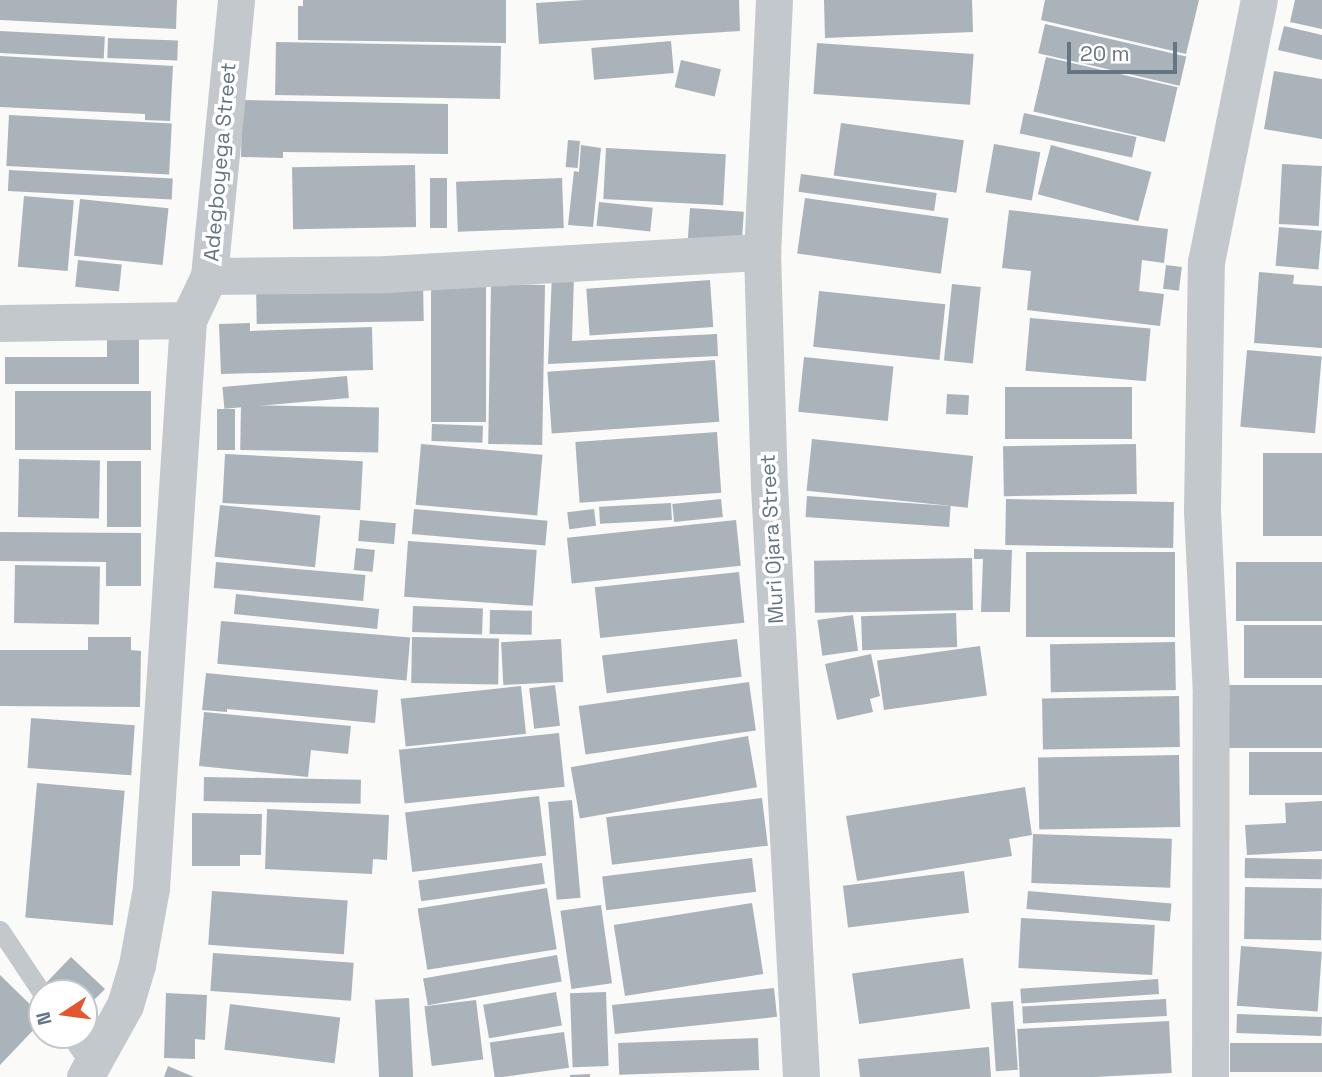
<!DOCTYPE html>
<style>
body{margin:0}
#map{position:relative;width:1322px;height:1077px;overflow:hidden;background:#fafaf8;font-family:"Space Grotesk",sans-serif}
div>[style]{position:absolute}
[style*='--x']{left:calc(var(--x)*1px);top:calc(var(--y)*1px);width:calc(var(--w)*1px);rotate:calc(var(--a)*1deg)}
.building>*{inset:0;background:#aab3b9;transform-origin:0 0}
.lane>*{height:19px;margin:-9.5px;padding:0 9.5px;transform-origin:9.5px;border-radius:9.5px;background:#c3c8cc}
.street>*{height:37px;margin:-18.5px;padding:0 18.5px;transform-origin:18.5px;border-radius:18.5px;background:#c3c8cc}
span{translate:-50% -50%;white-space:nowrap;text-align:center;line-height:1.15;-webkit-text-stroke:7px #fff;paint-order:stroke}
.street-label{font-size:21px;color:#657683}
.north{position:absolute;left:28px;top:979px;width:70px;height:70px;box-sizing:border-box;background:#fff;border:2px solid #c1c8cd;border-radius:50%;rotate:257deg;font-size:19px;font-weight:700;line-height:28px;text-align:center;color:#657683}
.north::after{content:'';display:block;margin:auto;width:24px;height:32px;background:#e4572e;clip-path:polygon(50% 0,100% 100%,50% 72%,0 100%)}
.scale{position:absolute;left:1067px;top:42px;width:110px;height:32px;box-sizing:border-box;border:4px solid #657683;border-top:0;padding-left:9px;font-size:21px;line-height:24px;white-space:nowrap;color:#657683;-webkit-text-stroke:5px #fff;paint-order:stroke}
</style>
<div id="map">
<div class="building">
<i style="clip-path:polygon(0 0,177px 0,176px 29px,0 20px)"></i>
<i style="clip-path:polygon(303px 0,506px 0,506px 43px,298px 40px,298px 6px,303px 6px)"></i>
<i style="clip-path:polygon(585px 0,739px 0,740px 31px,539px 44px,536px 3px)"></i>
<i style="clip-path:polygon(824px 0,972px 0,973px 32px,825px 38px)"></i>
<i style="clip-path:polygon(1045px 0,1199px 0,1186px 54px,1041px 20px)"></i>
<i style="clip-path:polygon(1295px 0,1322px 0,1322px 29px,1290px 22px)"></i>
<i style="left:1045px;top:24px;width:145px;height:30px;rotate:13deg"></i>
<i style="clip-path:polygon(1284px 26px,1322px 35px,1322px 60px,1278px 50px)"></i>
<i style="left:0;top:31px;width:105px;height:22px;rotate:3deg"></i>
<i style="left:108px;top:38px;width:70px;height:20px;rotate:2deg"></i>
<i style="left:671px;top:41px;width:32px;height:80px;rotate:85deg"></i>
<i style="left:276px;top:42px;width:225px;height:53px;rotate:1deg"></i>
<i style="left:817px;top:43px;width:157px;height:51px;rotate:4deg"></i>
<i style="clip-path:polygon(0 56px,173px 66px,170px 121px,145px 120px,145px 114px,0 107px)"></i>
<i style="left:1046px;top:57px;width:135px;height:56px;rotate:13deg"></i>
<i style="left:681px;top:60px;width:41px;height:28px;rotate:13deg"></i>
<i style="clip-path:polygon(1274px 71px,1322px 79px,1322px 139px,1264px 129px)"></i>
<i style="clip-path:polygon(242px 100px,448px 104px,448px 154px,283px 152px,283px 158px,241px 157px)"></i>
<i style="left:1024px;top:113px;width:115px;height:21px;rotate:12deg"></i>
<i style="left:9px;top:115px;width:163px;height:51px;rotate:3deg"></i>
<i style="left:841px;top:123px;width:124px;height:53px;rotate:8deg"></i>
<i style="left:568px;top:140px;width:12px;height:27px;rotate:5deg"></i>
<i style="left:994px;top:144px;width:47px;height:49px;rotate:10deg"></i>
<i style="clip-path:polygon(581px 145px,601px 148px,593px 227px,568px 225px,574px 171px,579px 172px)"></i>
<i style="left:1051px;top:145px;width:104px;height:51px;rotate:15deg"></i>
<i style="left:606px;top:148px;width:120px;height:51px;rotate:3deg"></i>
<i style="left:1282px;top:164px;width:40px;height:60px;rotate:3deg"></i>
<i style="left:415px;top:165px;width:62px;height:123px;rotate:89deg"></i>
<i style="left:9px;top:170px;width:164px;height:21px;rotate:3deg"></i>
<i style="left:801px;top:174px;width:137px;height:18px;rotate:8deg"></i>
<i style="left:447px;top:178px;width:50px;height:17px;rotate:90deg"></i>
<i style="left:562px;top:178px;width:50px;height:106px;rotate:88deg"></i>
<i style="left:24px;top:196px;width:50px;height:71px;rotate:5deg"></i>
<i style="left:805px;top:198px;width:145px;height:56px;rotate:8deg"></i>
<i style="left:80px;top:199px;width:89px;height:57px;rotate:6deg"></i>
<i style="left:599px;top:202px;width:54px;height:24px;rotate:6deg"></i>
<i style="left:690px;top:208px;width:54px;height:32px;rotate:4deg"></i>
<i style="clip-path:polygon(1009px 210px,1168px 229px,1164px 263px,1142px 260px,1139px 291px,1164px 294px,1160px 326px,1027px 310px,1031px 271px,1002px 268px)"></i>
<i style="left:1279px;top:227px;width:43px;height:39px;rotate:5deg"></i>
<i style="left:78px;top:260px;width:44px;height:27px;rotate:6deg"></i>
<i style="left:1166px;top:265px;width:16px;height:24px;rotate:7deg"></i>
<i style="clip-path:polygon(1259px 272px,1294px 275px,1293px 284px,1322px 286px,1322px 348px,1254px 343px)"></i>
<i style="clip-path:polygon(552px 275px,574px 276px,572px 341px,717px 334px,718px 356px,548px 364px)"></i>
<i style="left:423px;top:280px;width:41px;height:167px;rotate:89deg"></i>
<i style="left:710px;top:280px;width:47px;height:124px;rotate:86deg"></i>
<i style="left:431px;top:282px;width:55px;height:140px"></i>
<i style="left:491px;top:284px;width:54px;height:160px;rotate:1deg"></i>
<i style="left:952px;top:284px;width:29px;height:77px;rotate:6deg"></i>
<i style="left:819px;top:291px;width:127px;height:56px;rotate:6deg"></i>
<i style="left:1030px;top:318px;width:121px;height:53px;rotate:5deg"></i>
<i style="clip-path:polygon(250px 323px,250px 331px,372px 327px,373px 370px,221px 374px,219px 324px)"></i>
<i style="clip-path:polygon(107px 335px,139px 335px,139px 384px,5px 384px,5px 357px,107px 357px)"></i>
<i style="left:1247px;top:350px;width:75px;height:77px;rotate:5deg"></i>
<i style="left:804px;top:357px;width:90px;height:55px;rotate:6deg"></i>
<i style="left:715px;top:360px;width:62px;height:168px;rotate:86deg"></i>
<i style="left:347px;top:376px;width:22px;height:125px;rotate:85deg"></i>
<i style="left:1005px;top:387px;width:127px;height:52px"></i>
<i style="left:15px;top:391px;width:136px;height:59px"></i>
<i style="left:947px;top:394px;width:22px;height:20px;rotate:3deg"></i>
<i style="left:241px;top:405px;width:138px;height:45px;rotate:1deg"></i>
<i style="left:217px;top:409px;width:18px;height:41px"></i>
<i style="left:432px;top:424px;width:51px;height:17px;rotate:2deg"></i>
<i style="left:717px;top:432px;width:61px;height:142px;rotate:86deg"></i>
<i style="left:812px;top:439px;width:162px;height:52px;rotate:6deg"></i>
<i style="left:421px;top:444px;width:122px;height:61px;rotate:5deg"></i>
<i style="left:1136px;top:444px;width:50px;height:133px;rotate:89deg"></i>
<i style="left:1322px;top:453px;width:83px;height:59px;rotate:90deg"></i>
<i style="left:225px;top:454px;width:138px;height:49px;rotate:3deg"></i>
<i style="left:19px;top:459px;width:81px;height:58px;rotate:1deg"></i>
<i style="left:107px;top:461px;width:34px;height:66px"></i>
<i style="left:807px;top:496px;width:144px;height:21px;rotate:4deg"></i>
<i style="left:721px;top:499px;width:18px;height:49px;rotate:84deg"></i>
<i style="left:1006px;top:499px;width:168px;height:46px;rotate:1deg"></i>
<i style="left:671px;top:503px;width:17px;height:72px;rotate:87deg"></i>
<i style="left:220px;top:505px;width:101px;height:52px;rotate:6deg"></i>
<i style="left:414px;top:509px;width:134px;height:25px;rotate:5deg"></i>
<i style="left:594px;top:509px;width:17px;height:27px;rotate:83deg"></i>
<i style="left:360px;top:520px;width:36px;height:21px;rotate:5deg"></i>
<i style="left:736px;top:520px;width:46px;height:170px;rotate:84deg"></i>
<i style="clip-path:polygon(0 532px,141px 533px,141px 586px,106px 586px,106px 562px,0 561px)"></i>
<i style="left:408px;top:541px;width:129px;height:56px;rotate:4deg"></i>
<i style="left:356px;top:548px;width:19px;height:22px;rotate:6deg"></i>
<i style="clip-path:polygon(974px 549px,1012px 550px,1010px 612px,981px 612px,983px 559px,974px 559px)"></i>
<i style="left:1175px;top:552px;width:85px;height:149px;rotate:90deg"></i>
<i style="left:972px;top:558px;width:52px;height:158px;rotate:89deg"></i>
<i style="left:216px;top:562px;width:150px;height:26px;rotate:5deg"></i>
<i style="left:1322px;top:562px;width:59px;height:86px;rotate:90deg"></i>
<i style="left:15px;top:565px;width:85px;height:58px;rotate:1deg"></i>
<i style="left:739px;top:572px;width:51px;height:145px;rotate:84deg"></i>
<i style="left:236px;top:594px;width:144px;height:20px;rotate:6deg"></i>
<i style="left:413px;top:606px;width:70px;height:26px;rotate:2deg"></i>
<i style="left:490px;top:610px;width:42px;height:24px;rotate:1deg"></i>
<i style="left:956px;top:613px;width:34px;height:95px;rotate:88deg"></i>
<i style="left:853px;top:615px;width:36px;height:36px;rotate:82deg"></i>
<i style="left:221px;top:621px;width:190px;height:43px;rotate:5deg"></i>
<i style="left:1322px;top:625px;width:53px;height:78px;rotate:90deg"></i>
<i style="clip-path:polygon(88px 637px,131px 637px,131px 650px,141px 651px,140px 707px,0 706px,0 650px,88px 650px)"></i>
<i style="left:412px;top:637px;width:87px;height:46px;rotate:1deg"></i>
<i style="left:561px;top:639px;width:43px;height:60px;rotate:87deg"></i>
<i style="left:737px;top:639px;width:38px;height:136px;rotate:83deg"></i>
<i style="left:1175px;top:642px;width:48px;height:125px;rotate:89deg"></i>
<i style="left:980px;top:646px;width:50px;height:104px;rotate:82deg"></i>
<i style="clip-path:polygon(871px 654px,880px 696px,870px 699px,873px 712px,837px 720px,825px 664px)"></i>
<i style="clip-path:polygon(206px 673px,378px 690px,375px 723px,227px 709px,227px 712px,202px 710px)"></i>
<i style="left:749px;top:682px;width:49px;height:172px;rotate:82deg"></i>
<i style="left:555px;top:685px;width:41px;height:26px;rotate:83deg"></i>
<i style="left:1322px;top:685px;width:63px;height:94px;rotate:90deg"></i>
<i style="left:521px;top:686px;width:48px;height:121px;rotate:84deg"></i>
<i style="left:1179px;top:696px;width:51px;height:137px;rotate:89deg"></i>
<i style="clip-path:polygon(204px 712px,351px 726px,348px 754px,311px 750px,308px 777px,199px 766px)"></i>
<i style="left:31px;top:718px;width:104px;height:50px;rotate:4deg"></i>
<i style="left:559px;top:733px;width:54px;height:161px;rotate:84deg"></i>
<i style="left:748px;top:736px;width:52px;height:180px;rotate:80deg"></i>
<i style="left:1322px;top:752px;width:43px;height:73px;rotate:90deg"></i>
<i style="left:1179px;top:755px;width:72px;height:141px;rotate:89deg"></i>
<i style="left:204px;top:777px;width:157px;height:24px;rotate:1deg"></i>
<i style="left:37px;top:783px;width:88px;height:135px;rotate:5deg"></i>
<i style="clip-path:polygon(1025px 787px,1032px 835px,1009px 839px,1012px 856px,857px 881px,846px 816px)"></i>
<i style="left:539px;top:796px;width:60px;height:135px;rotate:83deg"></i>
<i style="left:762px;top:798px;width:48px;height:157px;rotate:83deg"></i>
<i style="left:572px;top:800px;width:98px;height:24px;rotate:85deg"></i>
<i style="clip-path:polygon(1322px 801px,1322px 851px,1247px 855px,1245px 825px,1286px 823px,1285px 803px)"></i>
<i style="clip-path:polygon(267px 809px,389px 815px,387px 860px,373px 859px,372px 874px,265px 869px)"></i>
<i style="clip-path:polygon(192px 813px,262px 814px,261px 855px,240px 855px,240px 866px,192px 866px)"></i>
<i style="left:1033px;top:834px;width:139px;height:49px;rotate:2deg"></i>
<i style="left:752px;top:858px;width:34px;height:151px;rotate:83deg"></i>
<i style="left:1245px;top:858px;width:77px;height:20px;rotate:1deg"></i>
<i style="left:542px;top:863px;width:21px;height:125px;rotate:82deg"></i>
<i style="left:964px;top:871px;width:42px;height:122px;rotate:83deg"></i>
<i style="left:1245px;top:887px;width:77px;height:52px;rotate:1deg"></i>
<i style="left:547px;top:888px;width:62px;height:131px;rotate:81deg"></i>
<i style="left:212px;top:891px;width:136px;height:54px;rotate:4deg"></i>
<i style="left:1028px;top:891px;width:144px;height:18px;rotate:5deg"></i>
<i style="left:752px;top:903px;width:72px;height:140px;rotate:81deg"></i>
<i style="left:601px;top:905px;width:79px;height:41px;rotate:82deg"></i>
<i style="left:1021px;top:918px;width:134px;height:50px;rotate:3deg"></i>
<i style="left:1241px;top:946px;width:81px;height:60px;rotate:4deg"></i>
<i style="left:213px;top:953px;width:141px;height:38px;rotate:4deg"></i>
<i style="left:557px;top:955px;width:27px;height:136px;rotate:80deg"></i>
<i style="clip-path:polygon(71px 957px,105px 989px,84px 1010px,84px 993px,56px 993px,46px 983px)"></i>
<i style="left:963px;top:958px;width:51px;height:112px;rotate:82deg"></i>
<i style="clip-path:polygon(0 975px,42px 1016px,42px 1021px,0 1065px)"></i>
<i style="left:1158px;top:979px;width:15px;height:138px;rotate:86deg"></i>
<i style="left:774px;top:988px;width:29px;height:163px;rotate:84deg"></i>
<i style="left:556px;top:992px;width:34px;height:74px;rotate:80deg"></i>
<i style="left:606px;top:992px;width:74px;height:36px;rotate:88deg"></i>
<i style="clip-path:polygon(166px 993px,207px 995px,205px 1040px,195px 1039px,195px 1059px,164px 1058px)"></i>
<i style="left:409px;top:998px;width:79px;height:34px;rotate:87deg"></i>
<i style="left:1166px;top:999px;width:17px;height:144px;rotate:87deg"></i>
<i style="left:476px;top:1000px;width:60px;height:52px;rotate:83deg"></i>
<i style="left:1013px;top:1001px;width:69px;height:22px;rotate:86deg"></i>
<i style="left:230px;top:1004px;width:111px;height:46px;rotate:7deg"></i>
<i style="left:1237px;top:1014px;width:85px;height:19px;rotate:2deg"></i>
<i style="left:1169px;top:1021px;width:52px;height:152px;rotate:87deg"></i>
<i style="left:564px;top:1032px;width:36px;height:75px;rotate:82deg"></i>
<i style="left:758px;top:1038px;width:32px;height:140px;rotate:88deg"></i>
<i style="left:1322px;top:1043px;width:29px;height:92px;rotate:90deg"></i>
<i style="clip-path:polygon(989px 1047px,991px 1077px,860px 1077px,858px 1059px)"></i>
<i style="clip-path:polygon(168px 1066px,194px 1077px,164px 1077px)"></i>
<i style="clip-path:polygon(590px 1074px,590px 1077px,570px 1077px,570px 1075px)"></i>
</div>
<div class="lane">
<i style="--x:0;--y:930;--w:76;--a:56.3"></i>
<i style="--x:70;--y:1035;--w:41;--a:55.9"></i>
</div>
<div class="street">
<i style="--x:774;--y:0;--w:252;--a:92.7"></i>
<i style="--x:762;--y:252;--w:234;--a:88.3"></i>
<i style="--x:769;--y:486;--w:592;--a:86.9"></i>
<i style="--x:209;--y:276;--w:178;--a:-0.6"></i>
<i style="--x:387;--y:274;--w:376;--a:-3.4"></i>
<i style="--x:0;--y:323;--w:188;--a:-0.9"></i>
<i style="--x:85;--y:1077;--w:82;--a:-60.9"></i>
<i style="--x:125;--y:1005;--w:42;--a:-73.3"></i>
<i style="--x:137;--y:965;--w:78;--a:-79.7"></i>
<i style="--x:151;--y:888;--w:569;--a:-86.27"></i>
<i style="--x:188;--y:320;--w:49;--a:-64.5"></i>
<i style="--x:209;--y:276;--w:277;--a:-84.4"></i>
<i style="--x:1210;--y:1077;--w:382;--a:-89.9"></i>
<i style="--x:1211;--y:695;--w:185;--a:-92.8"></i>
<i style="--x:1202;--y:510;--w:248;--a:-89.1"></i>
<i style="--x:1206;--y:262;--w:267;--a:-78.6"></i>
</div>
<div class="street-label">
<span style="left:220px;top:162px;rotate:-85deg">Adegboyega Street</span>
<span style="left:772px;top:539px;rotate:-93deg">Muri Ojara Street</span>
</div>
<div class="north">N</div>
<div class="scale">20 m</div>
</div>
